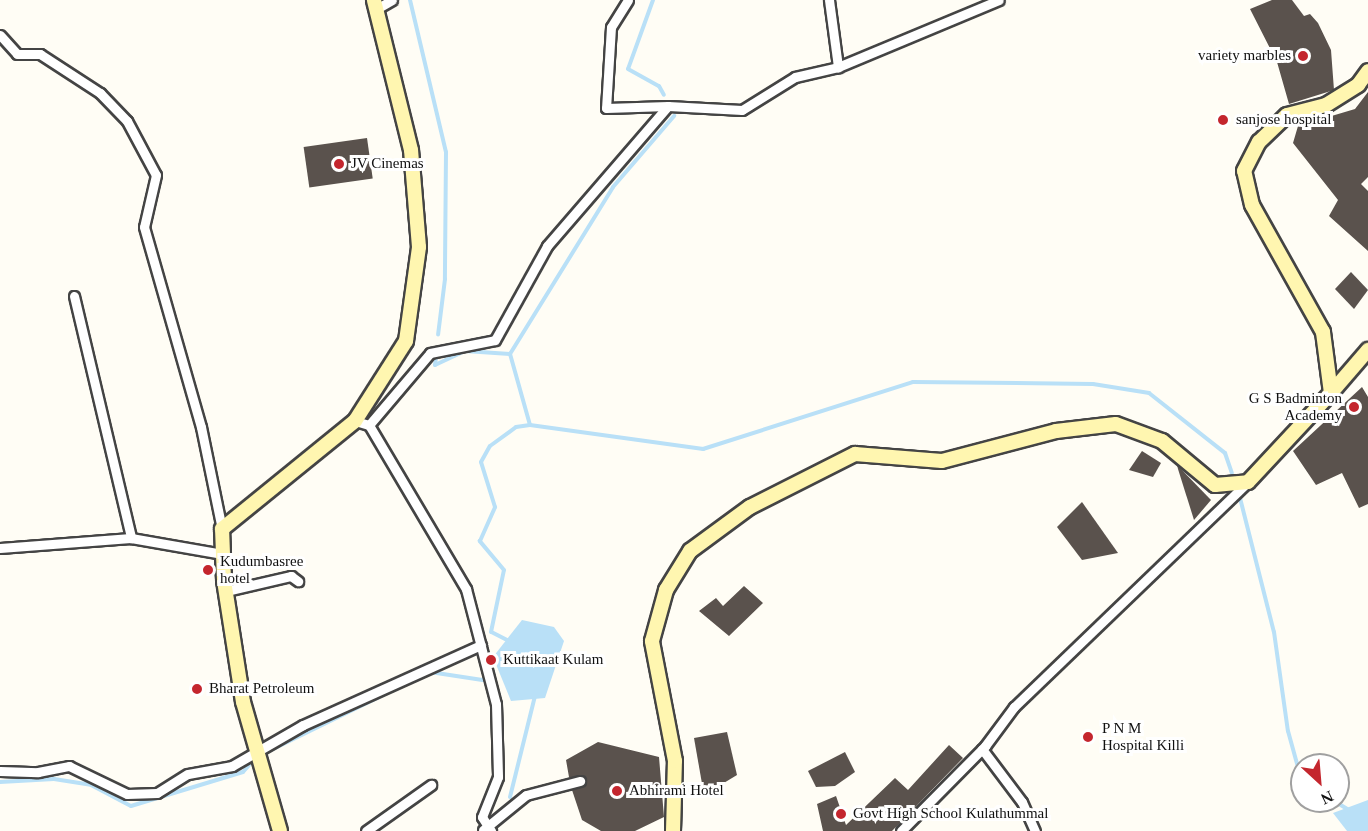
<!DOCTYPE html>
<style>
body{margin:0}
#map{position:relative;width:1368px;height:831px;overflow:hidden;background:#fffdf5;font-family:"Times New Roman",serif}
div>[style]{position:absolute}
[style*='--x']{left:calc(var(--x)*1px);top:calc(var(--y)*1px);width:calc(var(--w)*1px);rotate:calc(var(--a)*1deg)}
.water>*{inset:0;background:#b9e0f7}
.stream>*{height:4px;margin:-2px;padding:0 2px;transform-origin:2px;border-radius:2px;background:#b9e0f7}
.building>*{inset:0;background:#5a524d;transform-origin:0 0}
.roads{filter:drop-shadow(2px 0 #444) drop-shadow(-2px 0 #444) drop-shadow(0 2px #444) drop-shadow(0 -2px #444)}
.street>*{height:9px;margin:-4.5px;padding:0 4.5px;transform-origin:4.5px;border-radius:4.5px;background:#fff}
.secondary>*{height:14px;margin:-7px;padding:0 7px;transform-origin:7px;border-radius:7px;background:#fff6b0}
.dots>*{width:16px;height:16px;translate:-50% -50%;box-sizing:border-box;border:3px solid #fff;border-radius:50%}
span{translate:-50% -50%;white-space:nowrap;text-align:center;line-height:1.15;-webkit-text-stroke:6px #fff;paint-order:stroke}
.poi-label{font-size:15px;color:#111}
.right{translate:-100% -50%;text-align:right}
.left{translate:0 -50%;text-align:left}
.north{position:absolute;left:1290px;top:753px;width:60px;height:60px;box-sizing:border-box;background:#fff;border:2px solid #a0a0a0;border-radius:50%;rotate:154deg;font-size:16px;font-weight:700;line-height:24px;text-align:center;color:#111}
.north::after{content:'';display:block;margin:auto;width:21px;height:27px;background:#c4262e;clip-path:polygon(50% 0,100% 100%,50% 72%,0 100%)}
</style>
<div id="map">
<div class="water">
<i style="clip-path:polygon(522px 620px,554px 627px,564px 641px,545px 698px,511px 701px,493px 657px)"></i>
<i style="clip-path:polygon(1368px 800px,1368px 831px,1347px 831px,1333px 813px)"></i>
</div>
<div class="stream">
<i style="--x:410;--y:0;--w:156;--a:76.7"></i>
<i style="--x:446;--y:152;--w:127;--a:90.5"></i>
<i style="--x:445;--y:279;--w:56;--a:97.1"></i>
<i style="--x:653;--y:0;--w:73;--a:109.9"></i>
<i style="--x:628;--y:69;--w:35;--a:29"></i>
<i style="--x:659;--y:86;--w:10;--a:61"></i>
<i style="--x:436;--y:357;--w:8;--a:97"></i>
<i style="--x:435;--y:365;--w:33;--a:-25"></i>
<i style="--x:465;--y:351;--w:45;--a:3.8"></i>
<i style="--x:530;--y:425;--w:175;--a:7.9"></i>
<i style="--x:703;--y:449;--w:220;--a:-17.7"></i>
<i style="--x:913;--y:382;--w:180;--a:0.6"></i>
<i style="--x:1093;--y:384;--w:57;--a:9.1"></i>
<i style="--x:1149;--y:393;--w:97;--a:38.3"></i>
<i style="--x:1225;--y:453;--w:21;--a:71"></i>
<i style="--x:1239;--y:494;--w:142;--a:75.8"></i>
<i style="--x:1274;--y:632;--w:100;--a:82"></i>
<i style="--x:1288;--y:731;--w:53;--a:74.6"></i>
<i style="--x:511;--y:642;--w:22;--a:-153"></i>
<i style="--x:491;--y:632;--w:63;--a:-78.2"></i>
<i style="--x:504;--y:570;--w:38;--a:-130"></i>
<i style="--x:480;--y:541;--w:37;--a:-66"></i>
<i style="--x:495;--y:507;--w:47;--a:-107.3"></i>
<i style="--x:481;--y:462;--w:18;--a:-61"></i>
<i style="--x:490;--y:446;--w:32;--a:-36"></i>
<i style="--x:516;--y:427;--w:14;--a:-8"></i>
<i style="--x:530;--y:425;--w:74;--a:-105.7"></i>
<i style="--x:510;--y:354;--w:196;--a:-58.3"></i>
<i style="--x:613;--y:187;--w:94;--a:-49.3"></i>
<i style="--x:430;--y:672;--w:53;--a:8.7"></i>
<i style="--x:269;--y:751;--w:159;--a:-26.1"></i>
<i style="--x:0;--y:782;--w:54;--a:-3.2"></i>
<i style="--x:54;--y:779;--w:37;--a:9"></i>
<i style="--x:91;--y:785;--w:45;--a:27.7"></i>
<i style="--x:131;--y:806;--w:117;--a:-16.9"></i>
<i style="--x:243;--y:772;--w:9;--a:-49"></i>
<i style="--x:510;--y:797;--w:104;--a:-76.1"></i>
<i style="--x:1334;--y:801;--w:17;--a:31"></i>
</div>
<div class="building">
<i style="clip-path:polygon(1272px 0,1292px 0,1304px 16px,1310px 14px,1318px 23px,1331px 50px,1334px 90px,1289px 104px,1277px 62px,1250px 9px)"></i>
<i style="clip-path:polygon(1368px 92px,1368px 177px,1361px 184px,1368px 191px,1368px 251px,1329px 216px,1338px 200px,1293px 143px,1298px 126px,1355px 109px)"></i>
<i style="left:367px;top:138px;width:41px;height:64px;rotate:82deg"></i>
<i style="clip-path:polygon(1351px 272px,1368px 290px,1354px 309px,1335px 289px)"></i>
<i style="clip-path:polygon(1362px 387px,1368px 397px,1368px 504px,1359px 508px,1342px 473px,1316px 485px,1293px 451px)"></i>
<i style="clip-path:polygon(1142px 451px,1161px 463px,1153px 477px,1129px 470px)"></i>
<i style="clip-path:polygon(1177px 465px,1211px 500px,1194px 520px,1178px 469px)"></i>
<i style="clip-path:polygon(1082px 502px,1118px 553px,1082px 560px,1057px 527px)"></i>
<i style="clip-path:polygon(744px 586px,763px 603px,729px 636px,699px 611px,716px 598px,723px 606px)"></i>
<i style="clip-path:polygon(727px 732px,737px 775px,704px 795px,694px 738px)"></i>
<i style="clip-path:polygon(598px 742px,659px 757px,664px 817px,635px 831px,601px 831px,582px 820px,572px 790px,584px 786px,586px 779px,569px 777px,566px 760px)"></i>
<i style="clip-path:polygon(949px 745px,963px 758px,892px 831px,823px 831px,817px 804px,836px 796px,846px 825px,895px 778px,908px 790px)"></i>
<i style="clip-path:polygon(845px 752px,855px 772px,835px 786px,816px 787px,808px 771px)"></i>
</div>
<div class="roads">
<div class="street">
<i style="--x:628;--y:0;--w:32;--a:122"></i>
<i style="--x:611;--y:27;--w:81;--a:93.5"></i>
<i style="--x:606;--y:108;--w:62;--a:-1.8"></i>
<i style="--x:829;--y:0;--w:68;--a:82.3"></i>
<i style="--x:378;--y:8;--w:16;--a:-30"></i>
<i style="--x:0;--y:35;--w:25;--a:48"></i>
<i style="--x:17;--y:54;--w:23;--a:0"></i>
<i style="--x:40;--y:54;--w:72;--a:33"></i>
<i style="--x:100;--y:93;--w:39;--a:46"></i>
<i style="--x:127;--y:121;--w:61;--a:61.8"></i>
<i style="--x:156;--y:175;--w:53;--a:103"></i>
<i style="--x:144;--y:227;--w:208;--a:74.1"></i>
<i style="--x:201;--y:427;--w:104;--a:78.4"></i>
<i style="--x:74;--y:296;--w:249;--a:76.7"></i>
<i style="--x:355;--y:421;--w:15;--a:16"></i>
<i style="--x:369;--y:425;--w:94;--a:-49.7"></i>
<i style="--x:430;--y:353;--w:66;--a:-11.3"></i>
<i style="--x:495;--y:340;--w:107;--a:-61"></i>
<i style="--x:547;--y:246;--w:185;--a:-49.2"></i>
<i style="--x:668;--y:106;--w:74;--a:3.1"></i>
<i style="--x:742;--y:110;--w:62;--a:-31.9"></i>
<i style="--x:795;--y:77;--w:44;--a:-13.1"></i>
<i style="--x:838;--y:67;--w:174;--a:-22.6"></i>
<i style="--x:369;--y:425;--w:191;--a:59.4"></i>
<i style="--x:466;--y:589;--w:119;--a:75.4"></i>
<i style="--x:496;--y:704;--w:73;--a:88.4"></i>
<i style="--x:498;--y:777;--w:43;--a:111.8"></i>
<i style="--x:482;--y:817;--w:17;--a:57"></i>
<i style="--x:0;--y:548;--w:131;--a:-4.4"></i>
<i style="--x:131;--y:538;--w:93;--a:9.9"></i>
<i style="--x:226;--y:591;--w:67;--a:-13"></i>
<i style="--x:291;--y:576;--w:9;--a:36"></i>
<i style="--x:982;--y:749;--w:66;--a:53"></i>
<i style="--x:1022;--y:802;--w:32;--a:66"></i>
<i style="--x:0;--y:771;--w:38;--a:2"></i>
<i style="--x:38;--y:772;--w:32;--a:-11"></i>
<i style="--x:69;--y:766;--w:64;--a:25.8"></i>
<i style="--x:127;--y:794;--w:30;--a:-2"></i>
<i style="--x:157;--y:793;--w:36;--a:-32"></i>
<i style="--x:188;--y:774;--w:45;--a:-10.3"></i>
<i style="--x:232;--y:766;--w:82;--a:-30"></i>
<i style="--x:303;--y:725;--w:195;--a:-24.2"></i>
<i style="--x:483;--y:830;--w:55;--a:-39.1"></i>
<i style="--x:526;--y:795;--w:56;--a:-14.5"></i>
<i style="--x:366;--y:831;--w:80;--a:-35.3"></i>
<i style="--x:901;--y:831;--w:120;--a:-45.3"></i>
<i style="--x:985;--y:746;--w:49;--a:-53.4"></i>
<i style="--x:1014;--y:707;--w:325;--a:-43.9"></i>
</div>
<div class="secondary">
<i style="--x:1331;--y:393;--w:57;--a:-49.3"></i>
<i style="--x:280;--y:831;--w:134;--a:-106"></i>
<i style="--x:243;--y:702;--w:123;--a:-98.9"></i>
<i style="--x:224;--y:580;--w:51;--a:-92.2"></i>
<i style="--x:222;--y:529;--w:171;--a:-39.1"></i>
<i style="--x:355;--y:421;--w:95;--a:-57.5"></i>
<i style="--x:406;--y:341;--w:95;--a:-82.1"></i>
<i style="--x:419;--y:247;--w:97;--a:-94.7"></i>
<i style="--x:411;--y:150;--w:154;--a:-103.9"></i>
<i style="--x:673;--y:831;--w:70;--a:-88.4"></i>
<i style="--x:675;--y:761;--w:122;--a:-100.9"></i>
<i style="--x:652;--y:641;--w:53;--a:-74.6"></i>
<i style="--x:666;--y:590;--w:46;--a:-58.4"></i>
<i style="--x:690;--y:551;--w:74;--a:-36.3"></i>
<i style="--x:750;--y:507;--w:118;--a:-26.8"></i>
<i style="--x:855;--y:454;--w:87;--a:4.6"></i>
<i style="--x:942;--y:461;--w:118;--a:-14.7"></i>
<i style="--x:1056;--y:431;--w:60;--a:-6.7"></i>
<i style="--x:1116;--y:424;--w:49;--a:20.3"></i>
<i style="--x:1162;--y:441;--w:69;--a:39.7"></i>
<i style="--x:1215;--y:485;--w:33;--a:-5"></i>
<i style="--x:1248;--y:482;--w:122;--a:-47"></i>
<i style="--x:1331;--y:393;--w:62;--a:-97.5"></i>
<i style="--x:1323;--y:332;--w:145;--a:-119.2"></i>
<i style="--x:1252;--y:205;--w:35;--a:-103"></i>
<i style="--x:1244;--y:171;--w:33;--a:-63"></i>
<i style="--x:1259;--y:142;--w:39;--a:-44"></i>
<i style="--x:1287;--y:115;--w:40;--a:-14.4"></i>
<i style="--x:1326;--y:105;--w:38;--a:-32"></i>
<i style="--x:1358;--y:85;--w:17;--a:-54"></i>
</div>
</div>
<div class="dots">
<i style="left:1303px;top:56px;background:#c4262e"></i>
<i style="left:1223px;top:120px;background:#c4262e"></i>
<i style="left:339px;top:164px;background:#c4262e"></i>
<i style="left:1354px;top:407px;background:#c4262e"></i>
<i style="left:208px;top:570px;background:#c4262e"></i>
<i style="left:491px;top:660px;background:#c4262e"></i>
<i style="left:197px;top:689px;background:#c4262e"></i>
<i style="left:1088px;top:737px;background:#c4262e"></i>
<i style="left:617px;top:791px;background:#c4262e"></i>
<i style="left:841px;top:814px;background:#c4262e"></i>
</div>
<div class="poi-label">
<span class="right" style="left:1291px;top:56px">variety marbles</span>
<span class="left" style="left:1236px;top:120px">sanjose hospital</span>
<span class="left" style="left:351px;top:164px">JV Cinemas</span>
<span class="right" style="left:1342px;top:407px">G S Badminton<br>Academy</span>
<span class="left" style="left:220px;top:570px">Kudumbasree<br>hotel</span>
<span class="left" style="left:503px;top:660px">Kuttikaat Kulam</span>
<span class="left" style="left:209px;top:689px">Bharat Petroleum</span>
<span class="left" style="left:1102px;top:737px">P N M<br>Hospital Killi</span>
<span class="left" style="left:629px;top:791px">Abhirami Hotel</span>
<span class="left" style="left:853px;top:814px">Govt High School Kulathummal</span>
</div>
<div class="north">N</div>
</div>
